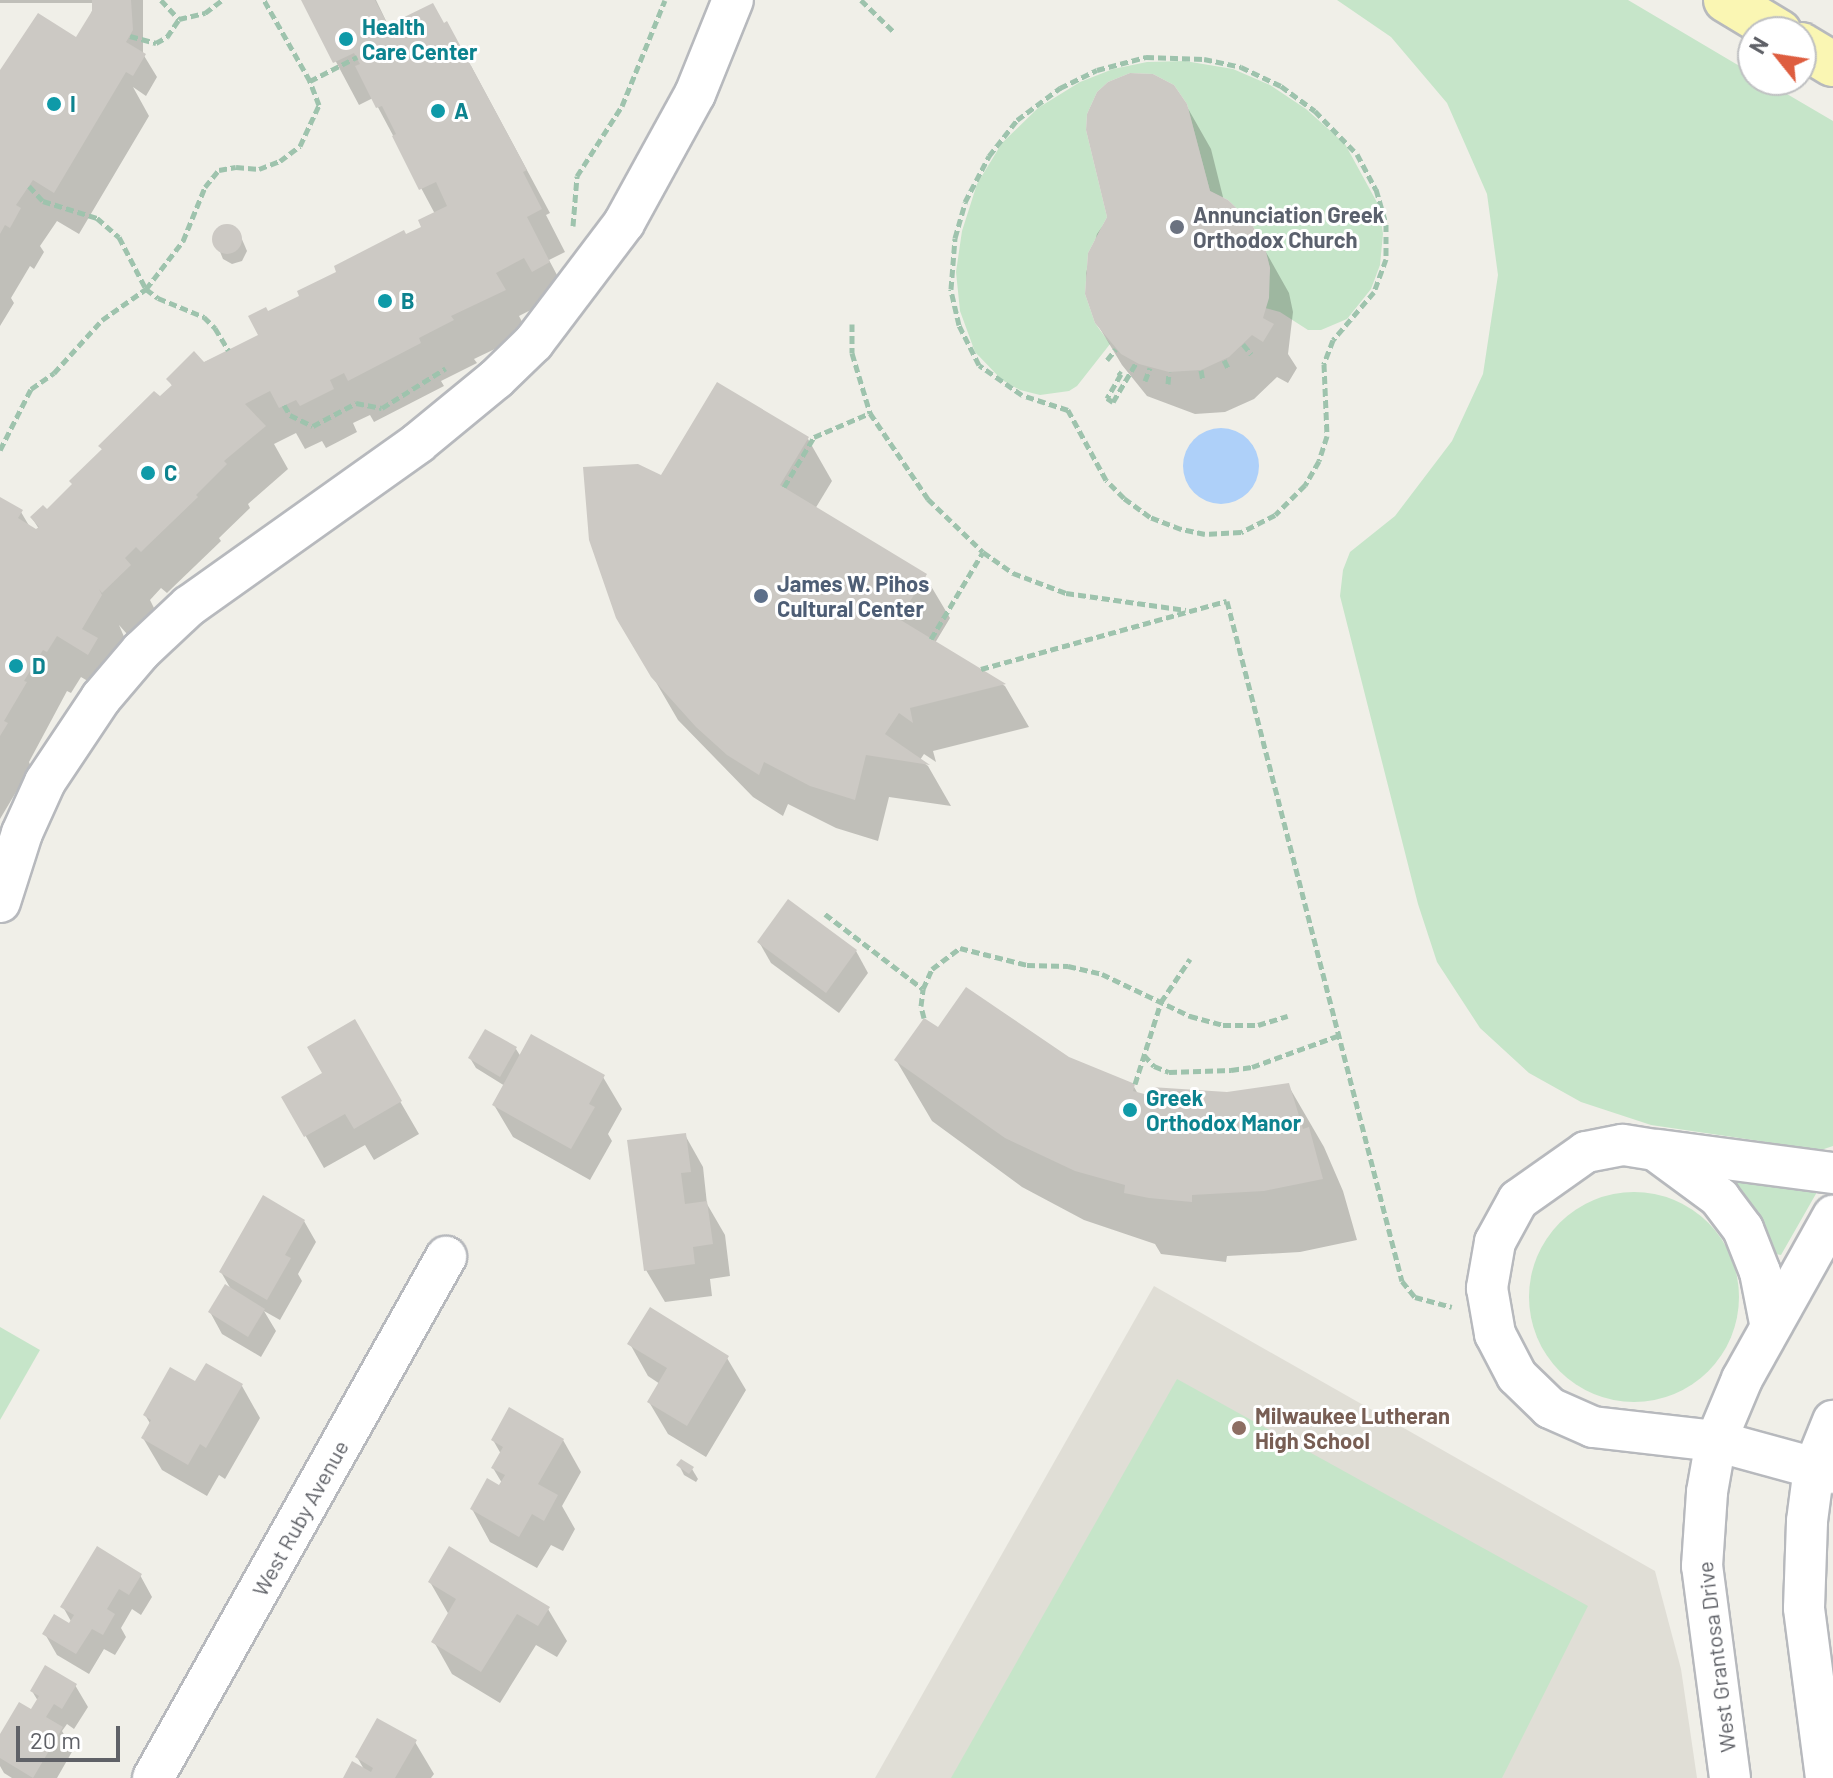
<!DOCTYPE html>
<html>
<head>
<meta charset="utf-8">
<style>
  body { margin:0 }
  #map { position:relative; width:1833px; height:1778px; overflow:hidden; background:#f0efe8; font-family:Barlow,sans-serif }
  div>[style] { position:absolute }
  .education>* { inset:0; background:#e0ded6 }
  .green>* { inset:0; background:#c6e5c9 }
  .round { border-radius:50% }
  .water>* { inset:0; background:#aed0f9 }
  .shadow>* { inset:0; background:#0003 }
  .building>* { inset:0; background:#ccc9c4 }
  .path>* { height:5px; margin-top:-2.5px; transform-origin:0; background:repeating-linear-gradient(90deg,#9ec3ad 0 8px,transparent 0 12px) }
  .roads { filter:drop-shadow(2px 0 #b7b9bd) drop-shadow(-2px 0 #b7b9bd) drop-shadow(0 2px #b7b9bd) drop-shadow(0 -2px #b7b9bd) }
  .minor>* { height:40px; margin:-20px; padding:0 20px; transform-origin:20px; border-radius:20px; background:#fff }
  .major>* { height:44px; margin:-22px; padding:0 22px; transform-origin:22px; border-radius:22px; background:#faf6b3 }
  .dots>* { width:22px; height:22px; translate:-50% -50%; box-sizing:border-box; border:4px solid #fff; border-radius:50% }
  span { translate:-50% -50%; white-space:nowrap; text-align:center; line-height:1.15; -webkit-text-stroke:6px #fff; paint-order:stroke }
  .culture-label { font-size:22px; color:#0d838f; font-weight:700 }
  .left { translate:0 -50%; text-align:left }
  .worship-label { font-size:22px; color:#5b616d; font-weight:700 }
  .service-label { font-size:22px; color:#4e5e75; font-weight:700 }
  .education-label { font-size:22px; color:#785e54; font-weight:700 }
  .street-label { font-size:22px; color:#5f6167 }
  .north { position:absolute; left:1737px; top:16px; width:80px; height:80px; box-sizing:border-box; background:#fff; border:2px solid #bfc0c2; border-radius:50%; rotate:300deg; font-size:22px; font-weight:700; line-height:32px; text-align:center; color:#5f6167 }
  .north::after { content:''; display:block; margin:auto; width:28px; height:36px; background:#de5d3f; clip-path:polygon(50% 0,100% 100%,50% 72%,0 100%) }
  .scale { position:absolute; left:16px; top:1726px; width:104px; height:36px; box-sizing:border-box; border:4px solid #5f6167; border-top:0; padding-left:10px; font-size:24px; line-height:28px; white-space:nowrap; color:#5f6167; -webkit-text-stroke:6px #fff; paint-order:stroke }
</style>
</head>
<body>
<div id="map">
  <div class="education">
    <i style="clip-path:polygon(1154px 1286px,1655px 1571px,1681px 1669px,1697px 1778px,875px 1778px)"></i>
  </div>
  <div class="green">
    <i style="clip-path:polygon(1337px 0,1628px 0,1753px 74px,1753px 80px,1763px 80px,1833px 121px,1833px 1146px,1821px 1150px,1651px 1125px,1581px 1102px,1529px 1073px,1480px 1028px,1437px 962px,1418px 904px,1340px 596px,1343px 570px,1350px 552px,1395px 516px,1452px 441px,1483px 374px,1498px 275px,1487px 194px,1447px 103px,1391px 37px)"></i>
    <i style="clip-path:polygon(1185px 61px,1233px 69px,1270px 85px,1306px 109px,1345px 144px,1379px 206px,1383px 234px,1380px 265px,1371px 289px,1347px 319px,1321px 330px,1308px 330px,1280px 312px,1265px 308px,1270px 268px,1265px 248px,1250px 221px,1228px 200px,1210px 191px,1187px 104px,1174px 85px,1153px 74px,1130px 73px,1108px 82px,1097px 92px,1087px 114px,1086px 130px,1107px 217px,1088px 253px,1085px 294px,1095px 323px,1110px 344px,1077px 386px,1069px 391px,1040px 395px,1020px 390px,1002px 380px,975px 352px,960px 311px,956px 272px,962px 231px,977px 184px,1002px 143px,1038px 108px,1080px 82px,1113px 69px,1147px 62px)"></i>
    <i style="clip-path:polygon(1725px 1177px,1815px 1189px,1817px 1192px,1781px 1255px,1775px 1254px,1759px 1218px)"></i>
    <i class="round" style="left:1529px;top:1192px;width:210px;height:210px"></i>
    <i style="clip-path:polygon(0 1327px,40px 1350px,0 1420px)"></i>
    <i style="clip-path:polygon(1177px 1379px,1588px 1606px,1502px 1778px,951px 1778px)"></i>
  </div>
  <div class="water">
    <i class="round" style="left:1183px;top:428px;width:76px;height:76px"></i>
  </div>
  <div class="shadow">
    <i style="clip-path:polygon(0 0,143px 0,143px 54px,157px 77px,146px 96px,133px 87px,149px 116px,79px 234px,57px 221px,40px 246px,44px 252px,34px 269px,30px 266px,11px 298px,14px 303px,0 326px,0 74px,83px 45px,94px 3px,0 3px)"></i>
    <i style="clip-path:polygon(303px 0,376px 0,389px 27px,471px 66px,550px 213px,546px 215px,565px 252px,549px 260px,573px 305px,550px 300px,519px 316px,528px 333px,474px 359px,477px 363px,441px 381px,444px 386px,374px 422px,370px 415px,353px 423px,357px 432px,326px 448px,322px 441px,305px 449px,296px 433px,274px 444px,288px 469px,248px 504px,250px 508px,219px 538px,221px 541px,169px 591px,167px 593px,161px 588px,150px 600px,154px 608px,127px 634px,119px 625px,125px 639px,110px 663px,113px 696px,81px 677px,71px 693px,67px 691px,29px 762px,31px 767px,0 819px,0 499px,21px 512px,31px 529px,39px 529px,32px 518px,47px 512px,103px 451px,100px 446px,173px 387px,168px 379px,261px 336px,268px 314px,423px 228px,435px 214px,373px 98px,359px 105px)"></i>
    <i style="clip-path:polygon(1186px 105px,1211px 149px,1224px 201px,1249px 222px,1289px 293px,1293px 312px,1288px 354px,1297px 368px,1288px 383px,1277px 377px,1254px 399px,1225px 412px,1195px 414px,1147px 396px,1122px 365px,1096px 322px,1087px 293px,1086px 273px,1097px 234px)"></i>
    <i style="clip-path:polygon(228px 225px,238px 230px,247px 251px,242px 261px,232px 264px,223px 259px,214px 237px,218px 228px)"></i>
    <i style="clip-path:polygon(808px 439px,832px 481px,815px 509px,925px 576px,950px 618px,935px 643px,1005px 686px,1029px 727px,933px 751px,936px 762px,924px 754px,920px 760px,928px 766px,951px 806px,889px 797px,878px 841px,836px 828px,788px 804px,783px 816px,753px 797px,678px 720px,618px 617px,661px 477px)"></i>
    <i style="clip-path:polygon(759px 942px,856px 951px,868px 973px,839px 1013px,771px 963px)"></i>
    <i style="clip-path:polygon(354px 1022px,419px 1134px,374px 1160px,365px 1145px,324px 1168px,284px 1098px,325px 1074px)"></i>
    <i style="clip-path:polygon(938px 1029px,1068px 1059px,1133px 1085px,1138px 1094px,1150px 1097px,1227px 1094px,1288px 1085px,1324px 1147px,1343px 1191px,1357px 1240px,1300px 1252px,1227px 1256px,1226px 1262px,1161px 1254px,1155px 1244px,1084px 1220px,1022px 1187px,932px 1121px,896px 1060px)"></i>
    <i style="clip-path:polygon(516px 1049px,521px 1057px,603px 1077px,622px 1109px,608px 1134px,612px 1141px,590px 1180px,513px 1137px,494px 1105px,505px 1086px,476px 1068px,470px 1058px)"></i>
    <i style="clip-path:polygon(685px 1135px,703px 1167px,707px 1204px,725px 1235px,730px 1276px,710px 1279px,712px 1296px,665px 1302px,646px 1270px)"></i>
    <i style="clip-path:polygon(304px 1221px,316px 1242px,298px 1274px,302px 1281px,280px 1320px,264px 1311px,276px 1331px,261px 1357px,222px 1334px,210px 1312px,232px 1291px,221px 1272px)"></i>
    <i style="clip-path:polygon(630px 1344px,727px 1358px,746px 1390px,706px 1457px,668px 1434px,649px 1402px,660px 1384px,648px 1376px)"></i>
    <i style="clip-path:polygon(196px 1384px,242px 1386px,260px 1418px,225px 1479px,219px 1475px,207px 1496px,162px 1470px,143px 1438px,151px 1425px,145px 1415px)"></i>
    <i style="clip-path:polygon(493px 1440px,563px 1440px,581px 1472px,562px 1506px,575px 1529px,563px 1551px,551px 1545px,537px 1568px,490px 1542px,472px 1509px,502px 1483px,493px 1468px,501px 1454px)"></i>
    <i style="clip-path:polygon(679px 1465px,692px 1469px,698px 1479px,696px 1482px,684px 1475px)"></i>
    <i style="clip-path:polygon(140px 1575px,152px 1597px,141px 1615px,132px 1609px,121px 1628px,126px 1637px,115px 1655px,104px 1649px,89px 1674px,57px 1655px,45px 1634px,70px 1626px,72px 1623px,63px 1607px)"></i>
    <i style="clip-path:polygon(430px 1582px,548px 1609px,567px 1641px,557px 1657px,536px 1645px,500px 1703px,452px 1674px,434px 1642px,449px 1615px)"></i>
    <i style="clip-path:polygon(75px 1685px,88px 1707px,74px 1729px,67px 1724px,62px 1731px,73px 1750px,57px 1778px,12px 1778px,4px 1773px,0 1766px,0 1738px,31px 1712px,38px 1701px,32px 1691px)"></i>
    <i style="clip-path:polygon(415px 1742px,434px 1774px,431px 1778px,345px 1778px,365px 1771px,357px 1757px)"></i>
  </div>
  <div class="building">
    <i style="clip-path:polygon(92px 0,131px 0,133px 30px,126px 42px,146px 54px,133px 76px,126px 72px,54px 193px,33px 180px,16px 205px,21px 208px,10px 228px,5px 225px,0 234px,0 70px,38px 13px,76px 37px,92px 11px)"></i>
    <i style="clip-path:polygon(301px 0,375px 0,388px 25px,433px 3px,444px 23px,447px 21px,527px 170px,523px 172px,542px 209px,527px 217px,550px 262px,532px 272px,524px 258px,496px 273px,506px 290px,451px 316px,454px 320px,419px 338px,421px 343px,348px 381px,344px 373px,330px 380px,334px 389px,300px 406px,296px 400px,279px 408px,270px 391px,245px 404px,266px 426px,224px 461px,227px 464px,196px 495px,198px 497px,145px 548px,141px 552px,136px 547px,125px 558px,131px 565px,102px 593px,99px 589px,102px 595px,82px 629px,98px 638px,88px 655px,57px 636px,47px 652px,43px 650px,24px 681px,27px 682px,4px 721px,8px 723px,0 736px,0 497px,23px 510px,18px 518px,36px 529px,39px 527px,30px 517px,43px 505px,47px 509px,72px 484px,69px 481px,102px 449px,98px 446px,154px 391px,160px 396px,172px 385px,166px 379px,194px 351px,204px 362px,258px 335px,248px 316px,266px 307px,268px 311px,299px 296px,297px 291px,336px 272px,334px 266px,404px 230px,406px 234px,421px 227px,418px 220px,447px 206px,436px 182px,419px 190px,392px 136px,396px 134px,382px 106px,376px 108px,355px 66px,360px 64px,354px 53px,333px 63px)"></i>
    <i style="clip-path:polygon(1130px 73px,1153px 74px,1174px 85px,1187px 104px,1210px 191px,1228px 200px,1250px 221px,1265px 248px,1270px 268px,1269px 298px,1263px 318px,1274px 324px,1263px 342px,1252px 335px,1229px 357px,1201px 370px,1169px 372px,1139px 364px,1121px 354px,1095px 323px,1085px 294px,1088px 253px,1107px 217px,1086px 130px,1087px 114px,1097px 92px,1108px 82px)"></i>
    <i class="round" style="left:212px;top:224px;width:30px;height:30px"></i>
    <i style="clip-path:polygon(717px 382px,809px 437px,780px 485px,927px 574px,899px 619px,1006px 684px,910px 708px,913px 723px,899px 713px,885px 734px,930px 765px,866px 755px,855px 800px,810px 786px,764px 762px,759px 775px,727px 755px,696px 727px,651px 677px,616px 618px,589px 540px,583px 467px,638px 464px,661px 475px)"></i>
    <i style="clip-path:polygon(788px 899px,857px 950px,826px 993px,757px 942px)"></i>
    <i style="clip-path:polygon(966px 987px,1069px 1057px,1135px 1084px,1133px 1091px,1148px 1095px,1151px 1087px,1227px 1092px,1289px 1083px,1303px 1129px,1309px 1127px,1323px 1179px,1264px 1191px,1192px 1195px,1192px 1202px,1149px 1198px,1124px 1193px,1125px 1185px,1075px 1171px,1005px 1138px,894px 1060px,924px 1018px,938px 1027px)"></i>
    <i style="clip-path:polygon(355px 1019px,402px 1101px,354px 1129px,345px 1114px,304px 1137px,281px 1097px,322px 1073px,307px 1047px)"></i>
    <i style="clip-path:polygon(485px 1029px,517px 1047px,500px 1077px,468px 1058px)"></i>
    <i style="clip-path:polygon(531px 1034px,605px 1075px,589px 1104px,595px 1107px,571px 1149px,492px 1105px)"></i>
    <i style="clip-path:polygon(686px 1133px,691px 1172px,681px 1173px,685px 1204px,707px 1201px,713px 1244px,693px 1247px,695px 1264px,644px 1271px,627px 1140px)"></i>
    <i style="clip-path:polygon(263px 1195px,305px 1220px,285px 1255px,291px 1258px,267px 1300px,219px 1272px)"></i>
    <i style="clip-path:polygon(225px 1284px,265px 1309px,248px 1337px,208px 1312px)"></i>
    <i style="clip-path:polygon(650px 1307px,729px 1356px,687px 1426px,647px 1402px,667px 1368px,627px 1344px)"></i>
    <i style="clip-path:polygon(206px 1363px,243px 1384px,206px 1448px,200px 1444px,188px 1465px,141px 1438px,151px 1420px,143px 1415px,170px 1367px,195px 1381px)"></i>
    <i style="clip-path:polygon(509px 1407px,564px 1439px,538px 1484px,558px 1495px,544px 1521px,532px 1514px,519px 1537px,470px 1509px,487px 1478px,499px 1485px,505px 1475px,491px 1468px,503px 1447px,491px 1440px)"></i>
    <i style="clip-path:polygon(681px 1459px,694px 1467px,689px 1474px,676px 1465px)"></i>
    <i style="clip-path:polygon(97px 1546px,142px 1574px,129px 1595px,119px 1589px,107px 1609px,115px 1614px,103px 1635px,92px 1629px,76px 1654px,42px 1634px,54px 1614px,69px 1623px,74px 1615px,60px 1607px)"></i>
    <i style="clip-path:polygon(449px 1546px,550px 1607px,538px 1626px,517px 1614px,481px 1672px,431px 1642px,456px 1599px,428px 1582px)"></i>
    <i style="clip-path:polygon(45px 1665px,77px 1684px,62px 1709px,54px 1704px,46px 1717px,63px 1727px,33px 1778px,0 1758px,0 1734px,19px 1702px,31px 1709px,39px 1696px,30px 1691px)"></i>
    <i style="clip-path:polygon(377px 1718px,417px 1740px,395px 1778px,343px 1778px,352px 1761px,371px 1772px,373px 1768px,355px 1757px)"></i>
  </div>
  <div class="path">
    <i style="left:161px;top:0;width:26px;rotate:47deg"></i>
    <i style="left:179px;top:19px;width:27px;rotate:-13deg"></i>
    <i style="left:205px;top:13px;width:21px;rotate:-37deg"></i>
    <i style="left:861px;top:0;width:47px;rotate:44.1deg"></i>
    <i style="left:130px;top:36px;width:27px;rotate:15deg"></i>
    <i style="left:156px;top:43px;width:13px;rotate:-29deg"></i>
    <i style="left:167px;top:37px;width:22px;rotate:-56deg"></i>
    <i style="left:1146px;top:57px;width:58px;rotate:2deg"></i>
    <i style="left:1204px;top:59px;width:38px;rotate:12deg"></i>
    <i style="left:1241px;top:67px;width:44px;rotate:25.4deg"></i>
    <i style="left:1281px;top:86px;width:42px;rotate:36.3deg"></i>
    <i style="left:1315px;top:111px;width:60px;rotate:45.7deg"></i>
    <i style="left:1357px;top:154px;width:40px;rotate:62deg"></i>
    <i style="left:1376px;top:189px;width:36px;rotate:74deg"></i>
    <i style="left:1386px;top:224px;width:35px;rotate:90deg"></i>
    <i style="left:1386px;top:259px;width:35px;rotate:110deg"></i>
    <i style="left:1374px;top:292px;width:63px;rotate:130.5deg"></i>
    <i style="left:1333px;top:340px;width:26px;rotate:111deg"></i>
    <i style="left:1324px;top:364px;width:72px;rotate:87.6deg"></i>
    <i style="left:1327px;top:436px;width:26px;rotate:108deg"></i>
    <i style="left:1319px;top:461px;width:28px;rotate:120deg"></i>
    <i style="left:1305px;top:485px;width:42px;rotate:135deg"></i>
    <i style="left:1275px;top:515px;width:38px;rotate:153deg"></i>
    <i style="left:1241px;top:532px;width:36px;rotate:177deg"></i>
    <i style="left:1205px;top:534px;width:25px;rotate:-168deg"></i>
    <i style="left:1181px;top:529px;width:33px;rotate:-159deg"></i>
    <i style="left:1150px;top:517px;width:32px;rotate:-144deg"></i>
    <i style="left:1124px;top:498px;width:25px;rotate:-135deg"></i>
    <i style="left:1106px;top:480px;width:80px;rotate:-118.5deg"></i>
    <i style="left:1068px;top:410px;width:48px;rotate:-161.9deg"></i>
    <i style="left:1022px;top:395px;width:52px;rotate:-145.1deg"></i>
    <i style="left:979px;top:365px;width:45px;rotate:-116.6deg"></i>
    <i style="left:959px;top:325px;width:37px;rotate:-103deg"></i>
    <i style="left:951px;top:289px;width:51px;rotate:-85.5deg"></i>
    <i style="left:955px;top:238px;width:37px;rotate:-74deg"></i>
    <i style="left:965px;top:202px;width:52px;rotate:-62.4deg"></i>
    <i style="left:989px;top:156px;width:46px;rotate:-52.1deg"></i>
    <i style="left:1017px;top:120px;width:54px;rotate:-36.7deg"></i>
    <i style="left:1060px;top:88px;width:41px;rotate:-25.9deg"></i>
    <i style="left:1097px;top:70px;width:51px;rotate:-14.9deg"></i>
    <i style="left:310px;top:81px;width:53px;rotate:-27.1deg"></i>
    <i style="left:29px;top:186px;width:21px;rotate:47deg"></i>
    <i style="left:43px;top:201px;width:57px;rotate:17.5deg"></i>
    <i style="left:97px;top:218px;width:29px;rotate:41deg"></i>
    <i style="left:119px;top:237px;width:59px;rotate:62.6deg"></i>
    <i style="left:146px;top:289px;width:15px;rotate:37deg"></i>
    <i style="left:158px;top:298px;width:50px;rotate:22.4deg"></i>
    <i style="left:204px;top:317px;width:16px;rotate:45deg"></i>
    <i style="left:215px;top:328px;width:26px;rotate:59deg"></i>
    <i style="left:573px;top:226px;width:50px;rotate:-85.4deg"></i>
    <i style="left:577px;top:176px;width:83px;rotate:-57.3deg"></i>
    <i style="left:622px;top:106px;width:114px;rotate:-67.9deg"></i>
    <i style="left:852px;top:324px;width:29px;rotate:90deg"></i>
    <i style="left:852px;top:353px;width:63px;rotate:73.3deg"></i>
    <i style="left:870px;top:413px;width:104px;rotate:56deg"></i>
    <i style="left:928px;top:499px;width:76px;rotate:43.9deg"></i>
    <i style="left:983px;top:552px;width:37px;rotate:35deg"></i>
    <i style="left:1013px;top:573px;width:57px;rotate:20.7deg"></i>
    <i style="left:1066px;top:593px;width:121px;rotate:8.1deg"></i>
    <i style="left:1243px;top:344px;width:13px;rotate:51deg"></i>
    <i style="left:1107px;top:360px;width:14px;rotate:-51deg"></i>
    <i style="left:1224px;top:360px;width:11px;rotate:63deg"></i>
    <i style="left:1201px;top:370px;width:11px;rotate:80deg"></i>
    <i style="left:1118px;top:372px;width:4px;rotate:34deg"></i>
    <i style="left:1121px;top:374px;width:28px;rotate:120deg"></i>
    <i style="left:1107px;top:398px;width:7px;rotate:34deg"></i>
    <i style="left:1113px;top:402px;width:45px;rotate:-59.5deg"></i>
    <i style="left:1145px;top:381px;width:14px;rotate:-69deg"></i>
    <i style="left:1168px;top:384px;width:12px;rotate:-85deg"></i>
    <i style="left:284px;top:405px;width:12px;rotate:59deg"></i>
    <i style="left:290px;top:415px;width:25px;rotate:26deg"></i>
    <i style="left:313px;top:426px;width:49px;rotate:-28.1deg"></i>
    <i style="left:356px;top:403px;width:26px;rotate:11deg"></i>
    <i style="left:382px;top:408px;width:75px;rotate:-32deg"></i>
    <i style="left:0;top:450px;width:68px;rotate:-63.1deg"></i>
    <i style="left:31px;top:389px;width:28px;rotate:-35deg"></i>
    <i style="left:54px;top:373px;width:72px;rotate:-47.8deg"></i>
    <i style="left:102px;top:320px;width:54px;rotate:-35.2deg"></i>
    <i style="left:146px;top:289px;width:61px;rotate:-52.4deg"></i>
    <i style="left:183px;top:241px;width:58px;rotate:-67.8deg"></i>
    <i style="left:205px;top:187px;width:22px;rotate:-51deg"></i>
    <i style="left:219px;top:170px;width:17px;rotate:-10deg"></i>
    <i style="left:236px;top:167px;width:23px;rotate:5deg"></i>
    <i style="left:259px;top:169px;width:22px;rotate:-21deg"></i>
    <i style="left:280px;top:161px;width:25px;rotate:-37deg"></i>
    <i style="left:300px;top:146px;width:45px;rotate:-65.1deg"></i>
    <i style="left:319px;top:105px;width:26px;rotate:-111deg"></i>
    <i style="left:310px;top:81px;width:93px;rotate:-119.6deg"></i>
    <i style="left:784px;top:487px;width:58px;rotate:-59deg"></i>
    <i style="left:814px;top:437px;width:61px;rotate:-23.2deg"></i>
    <i style="left:931px;top:639px;width:101px;rotate:-59.1deg"></i>
    <i style="left:981px;top:669px;width:255px;rotate:-15.5deg"></i>
    <i style="left:1227px;top:601px;width:702px;rotate:75.57deg"></i>
    <i style="left:1402px;top:1281px;width:21px;rotate:51deg"></i>
    <i style="left:1415px;top:1297px;width:38px;rotate:15deg"></i>
    <i style="left:825px;top:914px;width:123px;rotate:37.4deg"></i>
    <i style="left:924px;top:1018px;width:12px;rotate:-104deg"></i>
    <i style="left:921px;top:1006px;width:17px;rotate:-83deg"></i>
    <i style="left:923px;top:989px;width:22px;rotate:-66deg"></i>
    <i style="left:932px;top:969px;width:35px;rotate:-37deg"></i>
    <i style="left:960px;top:948px;width:69px;rotate:14.2deg"></i>
    <i style="left:1027px;top:965px;width:41px;rotate:1.4deg"></i>
    <i style="left:1068px;top:966px;width:35px;rotate:13deg"></i>
    <i style="left:1102px;top:974px;width:98px;rotate:25.5deg"></i>
    <i style="left:1190px;top:1016px;width:34px;rotate:15deg"></i>
    <i style="left:1223px;top:1025px;width:35px"></i>
    <i style="left:1258px;top:1025px;width:31px;rotate:-17deg"></i>
    <i style="left:1144px;top:1055px;width:15px;rotate:48deg"></i>
    <i style="left:1154px;top:1066px;width:16px;rotate:22deg"></i>
    <i style="left:1169px;top:1072px;width:62px;rotate:-1.8deg"></i>
    <i style="left:1231px;top:1070px;width:21px;rotate:-8deg"></i>
    <i style="left:1252px;top:1067px;width:94px;rotate:-20deg"></i>
    <i style="left:1135px;top:1084px;width:86px;rotate:-72.4deg"></i>
    <i style="left:1161px;top:1002px;width:52px;rotate:-56deg"></i>
  </div>
  <div class="roads">
    <div class="minor">
      <i style="left:0;top:902px;width:72px;rotate:-72.3deg"></i>
      <i style="left:22px;top:833px;width:56px;rotate:-65.7deg"></i>
      <i style="left:45px;top:782px;width:101px;rotate:-56.3deg"></i>
      <i style="left:101px;top:698px;width:62px;rotate:-49.6deg"></i>
      <i style="left:141px;top:651px;width:66px;rotate:-43.2deg"></i>
      <i style="left:189px;top:606px;width:281px;rotate:-35.4deg"></i>
      <i style="left:418px;top:443px;width:101px;rotate:-39.4deg"></i>
      <i style="left:496px;top:379px;width:53px;rotate:-44.2deg"></i>
      <i style="left:534px;top:342px;width:149px;rotate:-52.9deg"></i>
      <i style="left:624px;top:223px;width:147px;rotate:-61.2deg"></i>
      <i style="left:695px;top:94px;width:101px;rotate:-68deg"></i>
      <i style="left:1658px;top:1150px;width:177px;rotate:7.5deg"></i>
      <i style="left:1770px;top:1323px;width:52px;rotate:-101.1deg"></i>
      <i style="left:1760px;top:1272px;width:46px;rotate:-111.6deg"></i>
      <i style="left:1743px;top:1229px;width:39px;rotate:-127deg"></i>
      <i style="left:1720px;top:1198px;width:81px;rotate:-143.6deg"></i>
      <i style="left:1655px;top:1150px;width:33px;rotate:-171deg"></i>
      <i style="left:1622px;top:1145px;width:37px;rotate:169deg"></i>
      <i style="left:1586px;top:1152px;width:83px;rotate:144.8deg"></i>
      <i style="left:1518px;top:1200px;width:48px;rotate:118.7deg"></i>
      <i style="left:1495px;top:1242px;width:47px;rotate:99.9deg"></i>
      <i style="left:1487px;top:1288px;width:47px;rotate:80.1deg"></i>
      <i style="left:1495px;top:1334px;width:47px;rotate:62.4deg"></i>
      <i style="left:1517px;top:1376px;width:46px;rotate:44.1deg"></i>
      <i style="left:1550px;top:1408px;width:47px;rotate:23.8deg"></i>
      <i style="left:1593px;top:1427px;width:124px;rotate:6.5deg"></i>
      <i style="left:1716px;top:1441px;width:121px;rotate:15.3deg"></i>
      <i style="left:153px;top:1778px;width:598px;rotate:-60.65deg"></i>
      <i style="left:1730px;top:1778px;width:214px;rotate:-97.5deg"></i>
      <i style="left:1702px;top:1566px;width:74px;rotate:-86.1deg"></i>
      <i style="left:1707px;top:1492px;width:52px;rotate:-80deg"></i>
      <i style="left:1716px;top:1441px;width:67px;rotate:-67.2deg"></i>
      <i style="left:1742px;top:1379px;width:187px;rotate:-60.8deg"></i>
      <i style="left:1826px;top:1778px;width:171px;rotate:-97.4deg"></i>
      <i style="left:1804px;top:1608px;width:87px;rotate:-88deg"></i>
      <i style="left:1807px;top:1521px;width:53px;rotate:-82.5deg"></i>
      <i style="left:1814px;top:1468px;width:51px;rotate:-68deg"></i>
    </div>
    <div class="major">
      <i style="left:1726px;top:0;width:62px;rotate:31.1deg"></i>
      <i style="left:1801px;top:45px;width:37px;rotate:31deg"></i>
    </div>
  </div>
  <div class="dots">
    <i style="left:346px;top:39px;background:#0f9aa8"></i>
    <i style="left:54px;top:104px;background:#0f9aa8"></i>
    <i style="left:438px;top:111px;background:#0f9aa8"></i>
    <i style="left:1177px;top:227px;background:#6b7280"></i>
    <i style="left:385px;top:301px;background:#0f9aa8"></i>
    <i style="left:148px;top:473px;background:#0f9aa8"></i>
    <i style="left:761px;top:596px;background:#5c6f8a"></i>
    <i style="left:16px;top:666px;background:#0f9aa8"></i>
    <i style="left:1130px;top:1110px;background:#0f9aa8"></i>
    <i style="left:1239px;top:1428px;background:#8d6e63"></i>
  </div>
  <div class="culture-label">
    <span class="left" style="left:362px;top:39px">Health<br>Care Center</span>
    <span class="left" style="left:70px;top:104px">I</span>
    <span class="left" style="left:454px;top:111px">A</span>
    <span class="left" style="left:401px;top:301px">B</span>
    <span class="left" style="left:164px;top:473px">C</span>
    <span class="left" style="left:32px;top:666px">D</span>
    <span class="left" style="left:1146px;top:1110px">Greek<br>Orthodox Manor</span>
  </div>
  <div class="worship-label">
    <span class="left" style="left:1193px;top:227px">Annunciation Greek<br>Orthodox Church</span>
  </div>
  <div class="service-label">
    <span class="left" style="left:777px;top:596px">James W. Pihos<br>Cultural Center</span>
  </div>
  <div class="education-label">
    <span class="left" style="left:1255px;top:1428px">Milwaukee Lutheran<br>High School</span>
  </div>
  <div class="street-label">
    <span style="left:300px;top:1518px;rotate:-61deg">West Ruby Avenue</span>
    <span style="left:1716px;top:1657px;rotate:-97deg">West Grantosa Drive</span>
  </div>
  <div class="north">N</div>
  <div class="scale">20 m</div>
</div>
</body>
</html>
